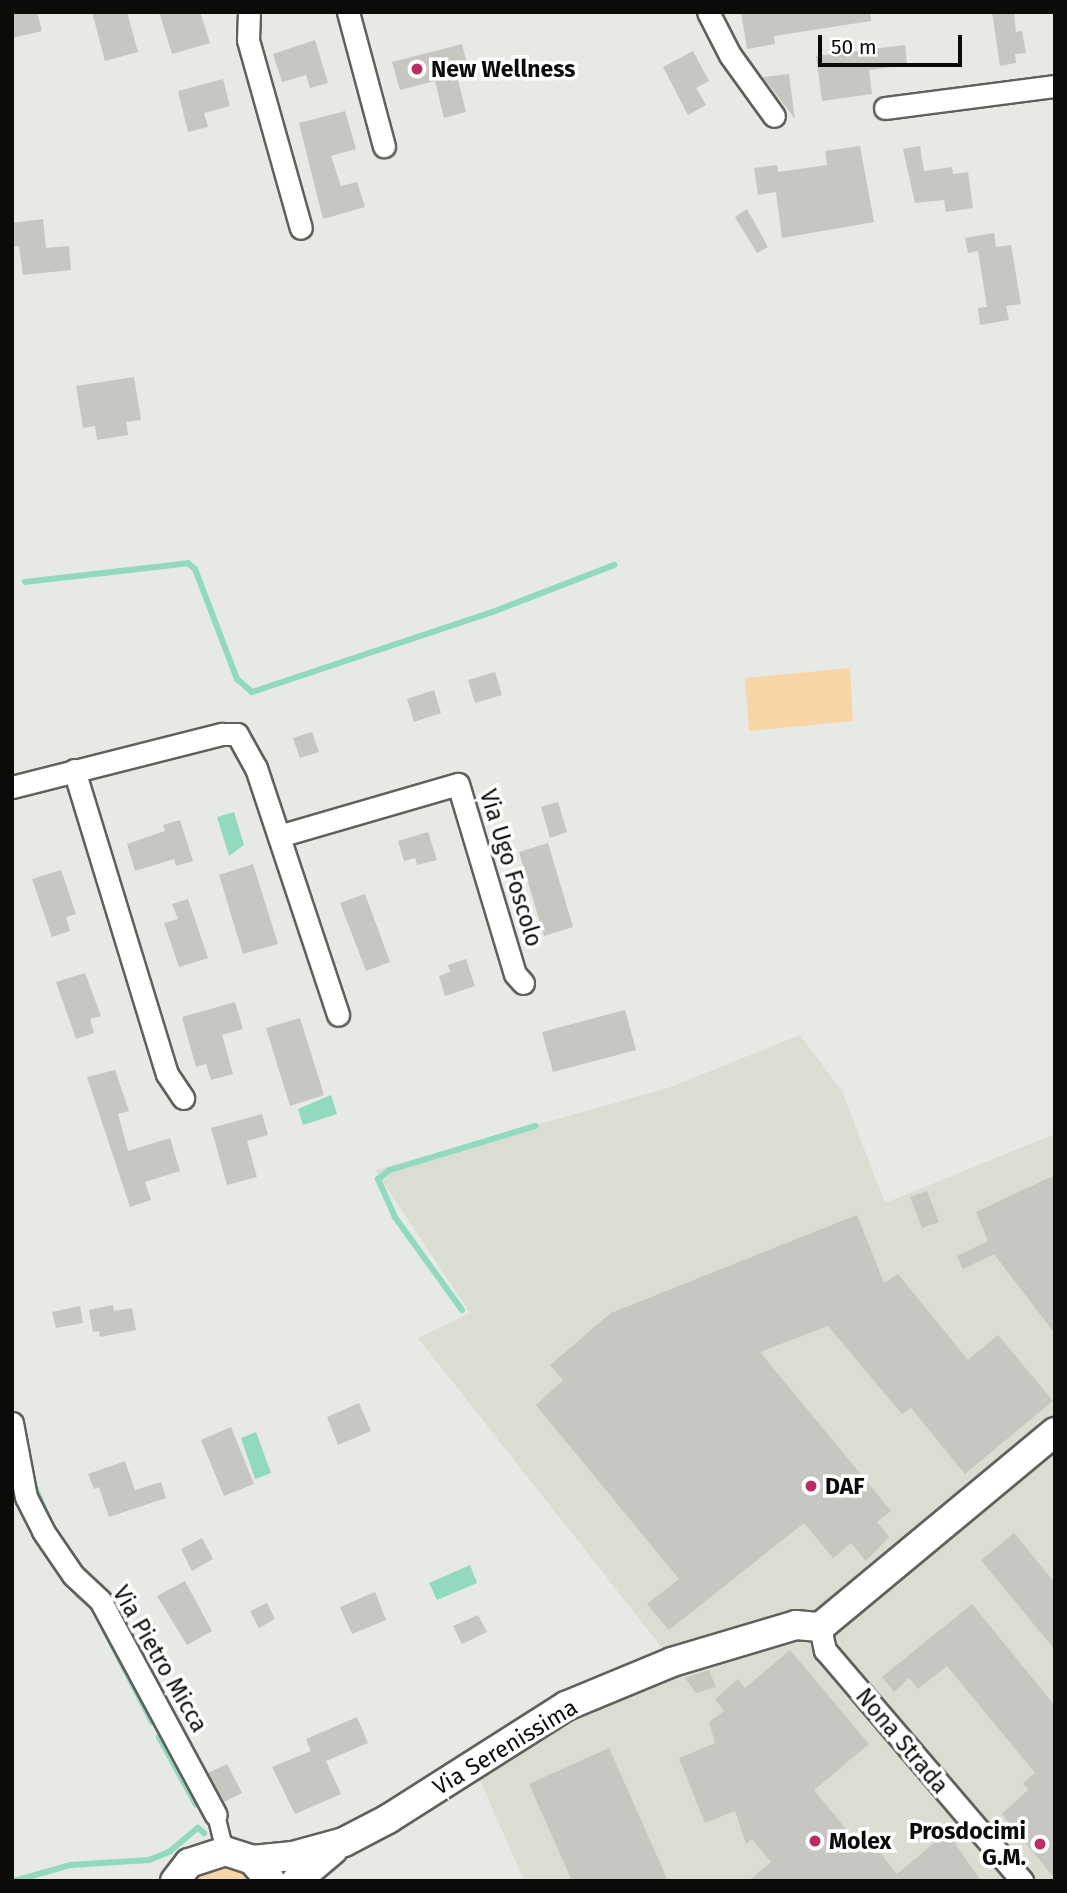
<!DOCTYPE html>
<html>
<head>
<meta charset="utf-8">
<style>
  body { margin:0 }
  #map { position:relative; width:1067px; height:1893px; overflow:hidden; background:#e7e9e4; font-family:"Fira Sans",sans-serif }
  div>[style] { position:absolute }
  .built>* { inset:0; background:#daded2 }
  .green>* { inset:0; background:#f8d5a6 }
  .water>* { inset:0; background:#91dac0 }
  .stream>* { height:6px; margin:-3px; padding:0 3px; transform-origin:3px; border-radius:3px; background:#91dac0 }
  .building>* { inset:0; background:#c7c6c1 }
  .roads { filter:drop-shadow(2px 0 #5f615c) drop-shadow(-2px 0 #5f615c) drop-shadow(0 2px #5f615c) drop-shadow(0 -2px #5f615c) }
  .pedestrian>* { height:16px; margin:-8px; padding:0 8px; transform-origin:8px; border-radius:8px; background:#fff }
  .minor>* { height:21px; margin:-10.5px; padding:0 10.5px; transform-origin:10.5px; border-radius:10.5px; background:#fff }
  .tertiary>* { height:28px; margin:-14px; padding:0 14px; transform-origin:14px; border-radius:14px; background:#fff }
  .dots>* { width:19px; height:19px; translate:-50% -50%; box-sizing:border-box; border:4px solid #fff; border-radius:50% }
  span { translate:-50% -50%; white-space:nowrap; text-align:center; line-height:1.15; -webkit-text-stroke:7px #fff; paint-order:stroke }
  .poi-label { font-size:23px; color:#0b0c0a; font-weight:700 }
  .left { translate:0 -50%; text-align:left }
  .right { translate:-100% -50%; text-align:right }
  .street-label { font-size:23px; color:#0b0c0a }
  .frame { position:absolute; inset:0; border:14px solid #0b0c0a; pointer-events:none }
  .scale { position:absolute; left:818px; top:35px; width:144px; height:32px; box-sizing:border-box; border:4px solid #0b0c0a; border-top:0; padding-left:9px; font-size:21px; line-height:24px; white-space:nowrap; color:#0b0c0a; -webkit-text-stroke:5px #fff; paint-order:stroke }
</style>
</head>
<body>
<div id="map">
  <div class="built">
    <i style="clip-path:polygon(800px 1035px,842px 1091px,885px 1203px,1055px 1134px,1055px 1881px,524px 1881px,473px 1764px,671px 1659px,418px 1338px,470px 1313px,375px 1170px,668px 1088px)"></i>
  </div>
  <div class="green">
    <i style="clip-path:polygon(850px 668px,853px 721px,749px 731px,745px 678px)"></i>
    <i style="clip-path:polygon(222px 1863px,242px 1868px,256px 1881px,191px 1881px)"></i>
  </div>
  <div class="water">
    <i style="clip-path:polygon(234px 812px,244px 845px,229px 856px,217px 817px)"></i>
    <i style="clip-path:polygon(331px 1095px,337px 1114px,303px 1125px,298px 1109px)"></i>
    <i style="clip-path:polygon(256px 1432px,271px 1473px,255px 1479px,241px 1438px)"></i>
    <i style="clip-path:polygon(470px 1565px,477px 1583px,437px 1600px,429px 1583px)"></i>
  </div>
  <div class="stream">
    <i style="left:25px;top:582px;width:164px;rotate:-6.6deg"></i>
    <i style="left:188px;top:563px;width:9px;rotate:41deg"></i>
    <i style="left:195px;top:569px;width:118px;rotate:69.1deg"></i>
    <i style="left:237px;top:679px;width:20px;rotate:41deg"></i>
    <i style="left:252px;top:692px;width:256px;rotate:-18.4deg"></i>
    <i style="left:495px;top:611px;width:128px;rotate:-21.1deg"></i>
    <i style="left:462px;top:1310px;width:115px;rotate:-125.8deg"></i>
    <i style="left:395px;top:1217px;width:42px;rotate:-114.1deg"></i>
    <i style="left:378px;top:1179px;width:15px;rotate:-37deg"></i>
    <i style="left:390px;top:1170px;width:152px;rotate:-16.9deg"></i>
    <i style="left:32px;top:1480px;width:49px;rotate:67.1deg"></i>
    <i style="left:78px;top:1595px;width:17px;rotate:36deg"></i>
    <i style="left:103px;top:1627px;width:107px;rotate:62.7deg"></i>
    <i style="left:159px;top:1737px;width:77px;rotate:61.4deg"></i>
    <i style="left:14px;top:1881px;width:58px;rotate:-15.9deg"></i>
    <i style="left:70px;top:1865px;width:79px;rotate:-3.6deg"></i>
    <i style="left:149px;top:1860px;width:22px;rotate:-22deg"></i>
    <i style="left:169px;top:1852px;width:38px;rotate:-40deg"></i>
    <i style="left:198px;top:1828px;width:8px;rotate:40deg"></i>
  </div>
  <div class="building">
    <i style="clip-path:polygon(12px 12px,37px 12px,42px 31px,12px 38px)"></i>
    <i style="clip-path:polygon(92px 12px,127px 12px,138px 52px,105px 61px)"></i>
    <i style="clip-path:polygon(159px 12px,200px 12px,210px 43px,172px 54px)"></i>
    <i style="clip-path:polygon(741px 12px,870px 12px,871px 21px,774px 36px,775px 44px,747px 49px)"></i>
    <i style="clip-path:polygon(992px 12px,1014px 12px,1016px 32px,1022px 31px,1026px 53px,1015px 54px,1016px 63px,1000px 66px)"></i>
    <i style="clip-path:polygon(315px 40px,328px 83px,310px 88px,306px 75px,282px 82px,273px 54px)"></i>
    <i style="clip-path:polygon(462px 44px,469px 72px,457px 76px,466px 112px,444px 118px,435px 81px,400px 90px,392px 62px)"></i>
    <i style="clip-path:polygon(905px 45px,907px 65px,869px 70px,872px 94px,822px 101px,816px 56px)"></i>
    <i style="clip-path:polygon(693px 51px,709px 81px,696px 88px,706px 105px,688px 115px,663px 67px)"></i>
    <i style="clip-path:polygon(789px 74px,795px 119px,763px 77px)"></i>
    <i style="clip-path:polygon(223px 79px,230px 106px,204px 113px,208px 127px,188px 132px,178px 91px)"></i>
    <i style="clip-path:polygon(345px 111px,356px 149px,331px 156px,341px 186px,357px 182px,365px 207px,323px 219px,299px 123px)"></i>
    <i style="clip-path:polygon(860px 146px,874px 222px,782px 238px,776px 192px,758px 195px,754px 168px,777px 165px,778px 172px,827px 165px,825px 151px)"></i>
    <i style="clip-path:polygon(920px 146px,924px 171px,952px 167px,953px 174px,968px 172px,973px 208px,946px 212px,944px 200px,915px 203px,903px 149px)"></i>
    <i style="clip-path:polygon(747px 209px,768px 247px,757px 253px,735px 217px)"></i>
    <i style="clip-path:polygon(43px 219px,46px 248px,69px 246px,71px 270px,23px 275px,19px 246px,12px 247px,12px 223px)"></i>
    <i style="clip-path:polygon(994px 233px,996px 247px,1011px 245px,1021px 304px,1006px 306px,1009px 320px,980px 325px,978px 308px,987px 307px,978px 251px,968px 253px,965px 238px)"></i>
    <i style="clip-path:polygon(134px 377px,141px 420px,126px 422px,128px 435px,97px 440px,95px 426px,83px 428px,76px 386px)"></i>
    <i style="clip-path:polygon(495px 672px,502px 695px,475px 703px,468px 680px)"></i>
    <i style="clip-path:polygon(434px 690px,441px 713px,414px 722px,407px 699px)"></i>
    <i style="clip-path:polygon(312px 732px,319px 752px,300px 758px,293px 738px)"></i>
    <i style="clip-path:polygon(558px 802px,567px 832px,550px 838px,541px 807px)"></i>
    <i style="clip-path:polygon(180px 820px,193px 861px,176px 866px,174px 859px,135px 871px,127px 844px,165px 831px,163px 825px)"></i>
    <i style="clip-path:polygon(428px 832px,437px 860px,417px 865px,415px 858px,404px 861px,398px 841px)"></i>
    <i style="clip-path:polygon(548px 843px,573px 927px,544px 936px,519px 852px)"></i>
    <i style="clip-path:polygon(253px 864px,278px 944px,243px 954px,219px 875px)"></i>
    <i style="clip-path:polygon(61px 870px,76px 914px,66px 917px,70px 931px,52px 937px,32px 879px)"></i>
    <i style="clip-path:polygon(365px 894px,390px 962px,366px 971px,340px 903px)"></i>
    <i style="clip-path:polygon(188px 899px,208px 958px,179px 967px,164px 923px,178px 919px,172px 904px)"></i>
    <i style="clip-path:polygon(466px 959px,475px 986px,445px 996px,439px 976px,450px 972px,448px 965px)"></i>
    <i style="clip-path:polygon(85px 973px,101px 1016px,90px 1019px,94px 1033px,76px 1039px,56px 982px)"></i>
    <i style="clip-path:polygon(235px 1002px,243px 1029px,222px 1035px,233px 1074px,211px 1080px,206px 1064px,196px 1067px,182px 1017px)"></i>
    <i style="clip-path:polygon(625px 1010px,636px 1050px,553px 1072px,542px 1032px)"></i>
    <i style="clip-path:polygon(300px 1018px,324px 1095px,290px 1106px,266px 1028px)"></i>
    <i style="clip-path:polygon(115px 1070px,129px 1111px,118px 1114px,128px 1151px,170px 1138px,180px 1171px,145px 1182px,151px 1200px,130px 1207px,87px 1077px)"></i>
    <i style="clip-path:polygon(262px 1114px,268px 1135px,247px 1141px,257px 1177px,227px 1185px,211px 1128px)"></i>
    <i style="clip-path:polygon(1055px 1175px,1055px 1334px,994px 1254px,963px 1269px,957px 1256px,988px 1241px,976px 1212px)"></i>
    <i style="clip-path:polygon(927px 1191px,939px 1222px,922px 1228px,910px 1197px)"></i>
    <i style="clip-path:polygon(857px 1215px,884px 1283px,898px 1274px,968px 1360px,998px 1335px,1053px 1401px,965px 1474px,911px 1408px,902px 1414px,828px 1326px,760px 1352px,891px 1511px,877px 1522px,889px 1537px,866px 1561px,851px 1543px,833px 1558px,804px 1523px,669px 1630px,647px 1604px,679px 1579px,536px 1405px,563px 1380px,550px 1365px,611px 1313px)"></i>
    <i style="clip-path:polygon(113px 1305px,114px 1311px,132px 1308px,136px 1330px,100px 1337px,99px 1331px,93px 1332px,89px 1310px)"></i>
    <i style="clip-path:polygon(80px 1306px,83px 1323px,56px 1328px,52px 1312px)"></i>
    <i style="clip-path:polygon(359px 1403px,371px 1431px,338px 1445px,327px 1417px)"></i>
    <i style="clip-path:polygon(231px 1427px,254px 1484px,224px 1496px,201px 1440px)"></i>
    <i style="clip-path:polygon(125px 1461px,135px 1490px,161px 1482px,166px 1498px,109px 1517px,99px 1487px,94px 1489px,88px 1474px)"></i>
    <i style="clip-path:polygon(1014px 1533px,1055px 1583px,1055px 1650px,981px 1560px)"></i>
    <i style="clip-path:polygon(202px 1538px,213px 1559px,192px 1571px,181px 1549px)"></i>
    <i style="clip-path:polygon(185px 1581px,212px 1631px,187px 1645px,157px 1596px)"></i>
    <i style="clip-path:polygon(375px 1592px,386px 1620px,352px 1634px,340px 1607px)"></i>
    <i style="clip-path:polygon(267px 1603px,275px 1619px,259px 1628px,250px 1611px)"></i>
    <i style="clip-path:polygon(972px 1604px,1055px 1706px,1055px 1879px,1002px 1814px,1028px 1790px,1023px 1783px,1035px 1773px,947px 1666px,918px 1689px,909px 1678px,894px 1692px,882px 1677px)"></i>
    <i style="clip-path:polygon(478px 1615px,487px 1632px,462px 1644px,453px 1626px)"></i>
    <i style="clip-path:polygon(790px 1650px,869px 1744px,814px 1790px,864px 1851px,873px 1844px,897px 1874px,947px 1832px,981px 1881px,749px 1881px,771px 1862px,752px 1839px,746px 1844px,735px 1811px,705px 1823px,679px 1758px,715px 1743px,709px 1722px,724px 1711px,715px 1699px,738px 1679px,745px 1688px)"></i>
    <i style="clip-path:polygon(709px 1670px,716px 1687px,696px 1693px,685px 1678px)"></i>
    <i style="clip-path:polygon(357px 1717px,368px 1743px,326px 1761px,341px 1794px,295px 1814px,272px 1767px,311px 1751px,306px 1739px)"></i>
    <i style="clip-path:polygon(609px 1748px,668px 1881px,572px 1881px,529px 1784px)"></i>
    <i style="clip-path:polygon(227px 1764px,242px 1793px,224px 1802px,208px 1773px)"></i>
  </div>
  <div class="roads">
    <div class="pedestrian">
      <i style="left:216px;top:1815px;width:37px;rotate:76deg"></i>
    </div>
    <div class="minor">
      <i style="left:249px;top:12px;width:28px;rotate:92deg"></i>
      <i style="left:248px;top:40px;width:195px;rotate:74.3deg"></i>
      <i style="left:348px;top:12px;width:139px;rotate:75deg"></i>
      <i style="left:708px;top:12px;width:48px;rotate:62.9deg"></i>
      <i style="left:730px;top:55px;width:75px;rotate:54.2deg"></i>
      <i style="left:885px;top:108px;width:171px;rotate:-7.4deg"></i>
      <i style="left:74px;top:770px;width:318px;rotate:73deg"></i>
      <i style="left:167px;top:1074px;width:29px;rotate:56deg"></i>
      <i style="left:12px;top:787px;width:217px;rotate:-14.2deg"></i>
      <i style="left:222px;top:734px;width:15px"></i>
      <i style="left:237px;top:734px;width:39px;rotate:61deg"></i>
      <i style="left:256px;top:768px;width:260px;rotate:71.6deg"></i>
      <i style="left:279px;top:836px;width:186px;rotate:-16.2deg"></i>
      <i style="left:458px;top:784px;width:198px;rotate:73.3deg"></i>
      <i style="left:515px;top:974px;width:12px;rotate:48deg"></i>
      <i style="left:12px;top:1423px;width:75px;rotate:79.3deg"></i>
      <i style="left:26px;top:1497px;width:38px;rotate:63deg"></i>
      <i style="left:43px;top:1531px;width:53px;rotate:55.7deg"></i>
      <i style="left:73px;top:1575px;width:37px;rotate:43deg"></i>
      <i style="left:100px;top:1600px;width:244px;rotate:61.7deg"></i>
      <i style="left:820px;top:1627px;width:24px;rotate:78deg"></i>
      <i style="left:825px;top:1650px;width:304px;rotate:49.5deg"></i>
    </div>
    <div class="tertiary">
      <i style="left:252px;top:1860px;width:41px;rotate:-5.6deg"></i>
      <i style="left:293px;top:1856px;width:53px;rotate:-15.4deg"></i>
      <i style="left:344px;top:1842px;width:50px;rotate:-27.6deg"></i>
      <i style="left:388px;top:1819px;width:211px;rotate:-32.4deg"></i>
      <i style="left:566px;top:1706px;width:115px;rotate:-22.5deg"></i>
      <i style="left:672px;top:1662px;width:129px;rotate:-16.6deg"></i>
      <i style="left:796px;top:1625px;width:24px;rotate:5deg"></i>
      <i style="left:820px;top:1627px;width:305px;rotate:-39.7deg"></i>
      <i style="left:175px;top:1881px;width:23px;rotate:-52deg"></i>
      <i style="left:189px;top:1863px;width:38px;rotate:-18deg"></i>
      <i style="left:225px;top:1851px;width:28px;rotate:18deg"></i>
      <i style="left:252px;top:1860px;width:28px;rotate:48deg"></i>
      <i style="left:296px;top:1881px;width:48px;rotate:-40deg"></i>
    </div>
  </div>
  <div class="dots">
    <i style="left:417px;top:69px;background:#ba2d61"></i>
    <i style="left:811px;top:1486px;background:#ba2d61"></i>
    <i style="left:815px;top:1841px;background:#ba2d61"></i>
    <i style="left:1040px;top:1844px;background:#ba2d61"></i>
  </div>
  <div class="poi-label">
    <span class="left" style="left:431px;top:69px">New Wellness</span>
    <span class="left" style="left:825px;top:1486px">DAF</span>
    <span class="right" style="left:1026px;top:1844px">Prosdocimi<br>G.M.</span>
    <span class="left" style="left:829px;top:1841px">Molex</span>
  </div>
  <div class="street-label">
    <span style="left:511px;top:868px;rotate:73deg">Via Ugo Foscolo</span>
    <span style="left:160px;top:1659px;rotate:60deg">Via Pietro Micca</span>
    <span style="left:902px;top:1741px;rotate:50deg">Nona Strada</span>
    <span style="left:505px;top:1747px;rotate:-31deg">Via Serenissima</span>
  </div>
  <div class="frame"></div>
  <div class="scale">50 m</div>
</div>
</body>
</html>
